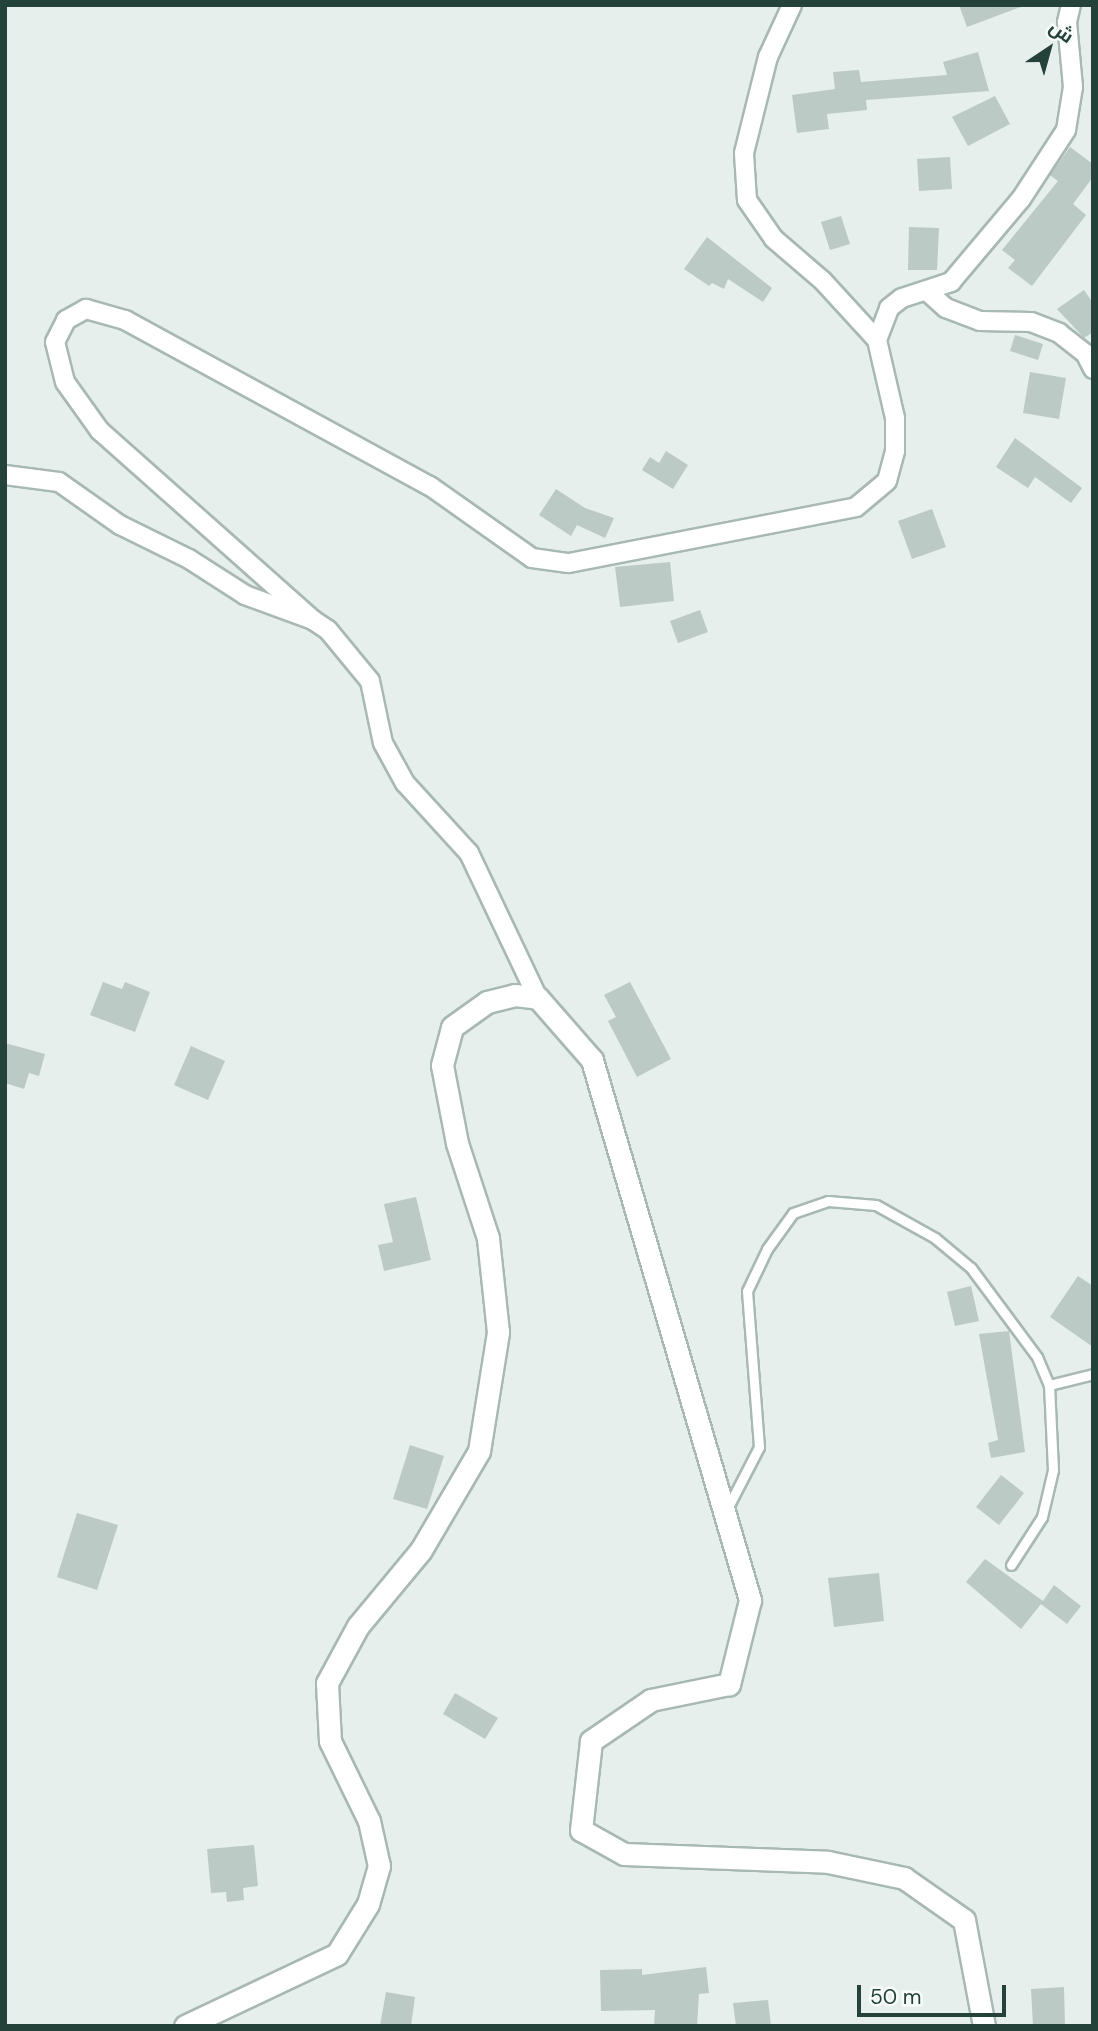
<!DOCTYPE html>
<html>
<head>
<meta charset="utf-8">
<style>
  body { margin:0 }
  #map { position:relative; width:1098px; height:2031px; overflow:hidden; background:#e6efeb; font-family:"DM Sans",Cairo,sans-serif }
  div>[style] { position:absolute }
  .building>* { inset:0; background:#bbcac4 }
  .roads { filter:drop-shadow(2px 0 #a8b8b2) drop-shadow(-2px 0 #a8b8b2) drop-shadow(0 2px #a8b8b2) drop-shadow(0 -2px #a8b8b2) }
  .service>* { height:9px; margin:-4.5px; padding:0 4.5px; transform-origin:4.5px; border-radius:4.5px; background:#fff }
  .minor>* { height:18px; margin:-9px; padding:0 9px; transform-origin:9px; border-radius:9px; background:#fff }
  .tertiary>* { height:21px; margin:-10.5px; padding:0 10.5px; transform-origin:10.5px; border-radius:10.5px; background:#fff }
  span { translate:-50% -50%; white-space:nowrap; text-align:center; line-height:1.15; -webkit-text-stroke:6px #f7fbf9; paint-order:stroke }
  .frame { position:absolute; inset:0; border:7px solid #24423a; pointer-events:none }
  .north { position:absolute; left:1014px; top:14px; width:70px; height:70px; -webkit-text-stroke:5px #f7fbf9; paint-order:stroke; rotate:36deg; font-size:19px; font-weight:700; line-height:28px; text-align:center; color:#24423a }
  .north::after { content:''; display:block; margin:auto; width:24px; height:32px; background:#24423a; clip-path:polygon(50% 0,100% 100%,50% 72%,0 100%) }
  .scale { position:absolute; left:857px; top:1985px; width:149px; height:32px; box-sizing:border-box; border:4px solid #24423a; border-top:0; padding-left:9px; font-size:21px; line-height:24px; white-space:nowrap; color:#24423a; -webkit-text-stroke:5px #f7fbf9; paint-order:stroke }
</style>
</head>
<body>
<div id="map">
  <div class="building">
    <i style="clip-path:polygon(959px 5px,1021px 5px,1021px 7px,967px 27px)"></i>
    <i style="clip-path:polygon(978px 52px,989px 91px,866px 100px,867px 110px,827px 114px,829px 129px,797px 133px,792px 95px,835px 89px,833px 72px,859px 70px,861px 82px,947px 75px,943px 62px)"></i>
    <i style="clip-path:polygon(995px 96px,1010px 124px,968px 146px,952px 117px)"></i>
    <i style="clip-path:polygon(1070px 147px,1093px 164px,1093px 177px,1073px 204px,1086px 215px,1032px 286px,1008px 268px,1015px 260px,1002px 250px,1058px 181px,1050px 175px)"></i>
    <i style="clip-path:polygon(950px 157px,952px 189px,919px 191px,917px 159px)"></i>
    <i style="clip-path:polygon(841px 216px,850px 244px,830px 250px,821px 222px)"></i>
    <i style="clip-path:polygon(909px 227px,939px 228px,937px 270px,908px 270px)"></i>
    <i style="clip-path:polygon(707px 237px,772px 288px,763px 302px,728px 279px,724px 289px,712px 283px,709px 286px,684px 269px)"></i>
    <i style="clip-path:polygon(1084px 290px,1093px 303px,1093px 332px,1084px 338px,1057px 309px)"></i>
    <i style="clip-path:polygon(1015px 335px,1043px 344px,1038px 360px,1010px 351px)"></i>
    <i style="clip-path:polygon(1030px 372px,1066px 378px,1059px 419px,1023px 413px)"></i>
    <i style="clip-path:polygon(1015px 438px,1082px 488px,1071px 503px,1035px 477px,1028px 488px,996px 467px)"></i>
    <i style="clip-path:polygon(666px 451px,688px 465px,673px 489px,642px 470px,650px 457px,659px 463px)"></i>
    <i style="clip-path:polygon(556px 489px,585px 508px,614px 518px,605px 538px,577px 525px,571px 536px,539px 515px)"></i>
    <i style="clip-path:polygon(932px 509px,946px 547px,912px 559px,898px 521px)"></i>
    <i style="clip-path:polygon(670px 562px,674px 601px,620px 607px,615px 567px)"></i>
    <i style="clip-path:polygon(700px 610px,708px 632px,678px 643px,670px 621px)"></i>
    <i style="clip-path:polygon(103px 982px,122px 989px,125px 982px,150px 992px,135px 1032px,90px 1015px)"></i>
    <i style="clip-path:polygon(630px 982px,671px 1059px,637px 1077px,608px 1021px,616px 1017px,604px 995px)"></i>
    <i style="clip-path:polygon(5px 1043px,45px 1054px,39px 1076px,29px 1073px,24px 1089px,5px 1083px)"></i>
    <i style="clip-path:polygon(191px 1046px,225px 1061px,208px 1100px,174px 1085px)"></i>
    <i style="clip-path:polygon(416px 1197px,431px 1260px,384px 1271px,378px 1245px,393px 1242px,384px 1204px)"></i>
    <i style="clip-path:polygon(1078px 1276px,1093px 1286px,1093px 1347px,1050px 1317px)"></i>
    <i style="clip-path:polygon(971px 1286px,979px 1321px,955px 1326px,947px 1292px)"></i>
    <i style="clip-path:polygon(1009px 1331px,1025px 1452px,991px 1458px,988px 1443px,998px 1440px,979px 1334px)"></i>
    <i style="clip-path:polygon(410px 1445px,444px 1456px,427px 1509px,393px 1499px)"></i>
    <i style="clip-path:polygon(1001px 1475px,1024px 1493px,999px 1525px,976px 1507px)"></i>
    <i style="clip-path:polygon(77px 1513px,118px 1525px,97px 1590px,57px 1577px)"></i>
    <i style="clip-path:polygon(985px 1559px,1043px 1601px,1054px 1585px,1081px 1606px,1067px 1624px,1041px 1604px,1021px 1629px,966px 1582px)"></i>
    <i style="clip-path:polygon(879px 1573px,884px 1621px,834px 1627px,828px 1578px)"></i>
    <i style="clip-path:polygon(455px 1693px,498px 1718px,485px 1739px,443px 1714px)"></i>
    <i style="clip-path:polygon(254px 1845px,258px 1886px,243px 1888px,244px 1900px,227px 1902px,226px 1892px,211px 1893px,207px 1849px)"></i>
    <i style="clip-path:polygon(706px 1967px,709px 1993px,699px 1994px,697px 2026px,654px 2026px,655px 2010px,601px 2011px,600px 1970px,642px 1969px,642px 1975px)"></i>
    <i style="clip-path:polygon(1064px 1987px,1065px 2026px,1033px 2026px,1031px 1989px)"></i>
    <i style="clip-path:polygon(386px 1992px,415px 1997px,411px 2026px,380px 2026px)"></i>
    <i style="clip-path:polygon(768px 2000px,771px 2026px,736px 2026px,733px 2003px)"></i>
  </div>
  <div class="roads">
    <div class="service">
      <i style="left:1049px;top:1385px;width:45px;rotate:-14deg"></i>
      <i style="left:727px;top:1509px;width:70px;rotate:-62.7deg"></i>
      <i style="left:759px;top:1447px;width:156px;rotate:-94.4deg"></i>
      <i style="left:747px;top:1291px;width:47px;rotate:-64.5deg"></i>
      <i style="left:767px;top:1249px;width:44px;rotate:-54.2deg"></i>
      <i style="left:793px;top:1213px;width:37px;rotate:-19deg"></i>
      <i style="left:828px;top:1201px;width:48px;rotate:4.8deg"></i>
      <i style="left:876px;top:1205px;width:68px;rotate:29.2deg"></i>
      <i style="left:935px;top:1238px;width:47px;rotate:39.8deg"></i>
      <i style="left:971px;top:1268px;width:111px;rotate:53.4deg"></i>
      <i style="left:1037px;top:1357px;width:30px;rotate:67deg"></i>
      <i style="left:1049px;top:1385px;width:85px;rotate:87.3deg"></i>
      <i style="left:1053px;top:1470px;width:48px;rotate:103.2deg"></i>
      <i style="left:1042px;top:1517px;width:57px;rotate:122.9deg"></i>
    </div>
    <div class="minor">
      <i style="left:928px;top:292px;width:24px;rotate:42deg"></i>
      <i style="left:946px;top:308px;width:36px;rotate:21deg"></i>
      <i style="left:980px;top:321px;width:51px;rotate:1.1deg"></i>
      <i style="left:1031px;top:322px;width:30px;rotate:21deg"></i>
      <i style="left:1059px;top:333px;width:33px;rotate:38deg"></i>
      <i style="left:1085px;top:353px;width:18px;rotate:63deg"></i>
      <i style="left:877px;top:340px;width:34px;rotate:-69deg"></i>
      <i style="left:889px;top:308px;width:16px;rotate:-38deg"></i>
      <i style="left:902px;top:298px;width:52px;rotate:-18.1deg"></i>
      <i style="left:951px;top:282px;width:109px;rotate:-49.9deg"></i>
      <i style="left:1021px;top:199px;width:82px;rotate:-56.9deg"></i>
      <i style="left:1066px;top:130px;width:44px;rotate:-80.8deg"></i>
      <i style="left:1073px;top:87px;width:65px;rotate:-95.3deg"></i>
      <i style="left:1067px;top:22px;width:17px;rotate:-77deg"></i>
      <i style="left:5px;top:475px;width:54px;rotate:7.4deg"></i>
      <i style="left:59px;top:482px;width:75px;rotate:35.2deg"></i>
      <i style="left:120px;top:525px;width:77px;rotate:26.2deg"></i>
      <i style="left:189px;top:559px;width:67px;rotate:32.7deg"></i>
      <i style="left:245px;top:595px;width:72px;rotate:20.2deg"></i>
      <i style="left:313px;top:620px;width:18px;rotate:34deg"></i>
      <i style="left:328px;top:630px;width:66px;rotate:50.5deg"></i>
      <i style="left:370px;top:681px;width:63px;rotate:78.2deg"></i>
      <i style="left:383px;top:743px;width:46px;rotate:61.2deg"></i>
      <i style="left:405px;top:783px;width:95px;rotate:47.6deg"></i>
      <i style="left:469px;top:853px;width:161px;rotate:64.6deg"></i>
      <i style="left:313px;top:620px;width:285px;rotate:-138.4deg"></i>
      <i style="left:100px;top:431px;width:60px;rotate:-125.5deg"></i>
      <i style="left:65px;top:382px;width:41px;rotate:-104deg"></i>
      <i style="left:55px;top:342px;width:25px;rotate:-63deg"></i>
      <i style="left:66px;top:320px;width:23px;rotate:-29deg"></i>
      <i style="left:86px;top:309px;width:41px;rotate:15.8deg"></i>
      <i style="left:125px;top:320px;width:347px;rotate:28.6deg"></i>
      <i style="left:430px;top:486px;width:125px;rotate:35.2deg"></i>
      <i style="left:532px;top:558px;width:37px;rotate:8deg"></i>
      <i style="left:569px;top:563px;width:292px;rotate:-11deg"></i>
      <i style="left:856px;top:507px;width:40px;rotate:-40deg"></i>
      <i style="left:887px;top:481px;width:31px;rotate:-75deg"></i>
      <i style="left:895px;top:451px;width:33px;rotate:-90deg"></i>
      <i style="left:895px;top:418px;width:80px;rotate:-103deg"></i>
      <i style="left:877px;top:340px;width:80px;rotate:-132.5deg"></i>
      <i style="left:823px;top:281px;width:65px;rotate:-139.4deg"></i>
      <i style="left:774px;top:239px;width:47px;rotate:-124.7deg"></i>
      <i style="left:747px;top:200px;width:47px;rotate:-93.7deg"></i>
      <i style="left:744px;top:153px;width:99px;rotate:-76deg"></i>
      <i style="left:768px;top:57px;width:57px;rotate:-65.2deg"></i>
    </div>
    <div class="tertiary">
      <i style="left:185px;top:2026px;width:168px;rotate:-25.3deg"></i>
      <i style="left:337px;top:1954px;width:59px;rotate:-58.2deg"></i>
      <i style="left:368px;top:1904px;width:40px;rotate:-74deg"></i>
      <i style="left:379px;top:1866px;width:46px;rotate:-102.5deg"></i>
      <i style="left:369px;top:1821px;width:89px;rotate:-116deg"></i>
      <i style="left:330px;top:1741px;width:58px;rotate:-93deg"></i>
      <i style="left:327px;top:1683px;width:65px;rotate:-61.5deg"></i>
      <i style="left:358px;top:1626px;width:99px;rotate:-50.3deg"></i>
      <i style="left:421px;top:1550px;width:115px;rotate:-59.6deg"></i>
      <i style="left:479px;top:1451px;width:121px;rotate:-80.9deg"></i>
      <i style="left:498px;top:1332px;width:95px;rotate:-96.1deg"></i>
      <i style="left:488px;top:1238px;width:100px;rotate:-108.1deg"></i>
      <i style="left:457px;top:1143px;width:79px;rotate:-100.9deg"></i>
      <i style="left:442px;top:1065px;width:39px;rotate:-75deg"></i>
      <i style="left:452px;top:1027px;width:43px;rotate:-35.5deg"></i>
      <i style="left:487px;top:1002px;width:29px;rotate:-14deg"></i>
      <i style="left:515px;top:995px;width:23px;rotate:7deg"></i>
      <i style="left:538px;top:998px;width:82px;rotate:48.9deg"></i>
      <i style="left:592px;top:1060px;width:563px;rotate:73.69deg"></i>
      <i style="left:750px;top:1600px;width:87px;rotate:104deg"></i>
      <i style="left:729px;top:1684px;width:80px;rotate:168.4deg"></i>
      <i style="left:651px;top:1700px;width:73px;rotate:145.7deg"></i>
      <i style="left:591px;top:1741px;width:90px;rotate:96.4deg"></i>
      <i style="left:581px;top:1830px;width:49px;rotate:29.2deg"></i>
      <i style="left:624px;top:1854px;width:204px;rotate:2.2deg"></i>
      <i style="left:828px;top:1862px;width:78px;rotate:11.9deg"></i>
      <i style="left:904px;top:1878px;width:73px;rotate:35deg"></i>
      <i style="left:964px;top:1920px;width:108px;rotate:79.3deg"></i>
    </div>
  </div>
  <div class="frame"></div>
  <div class="north">ش</div>
  <div class="scale">50 m</div>
</div>
</body>
</html>
